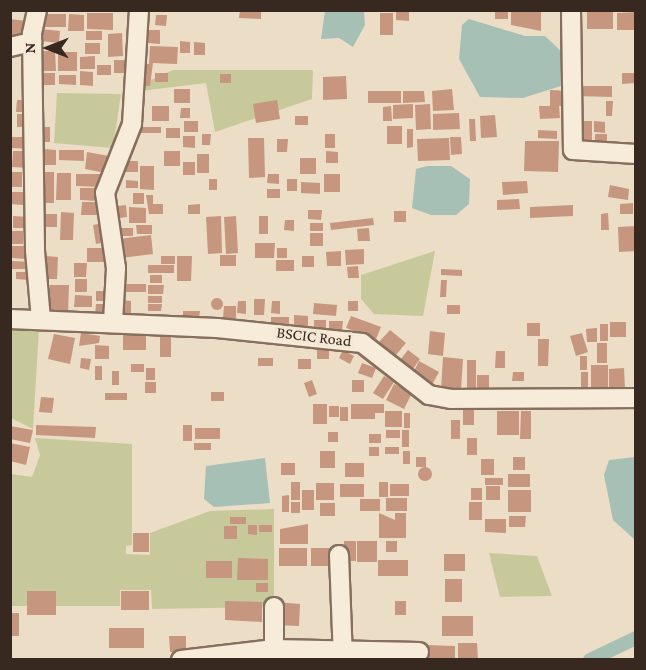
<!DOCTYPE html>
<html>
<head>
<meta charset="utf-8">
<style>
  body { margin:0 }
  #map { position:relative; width:646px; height:670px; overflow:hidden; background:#ecddc6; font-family:"Crimson Pro",serif }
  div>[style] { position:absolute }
  .green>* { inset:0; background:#c8c99b }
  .water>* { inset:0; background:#a7c0b6 }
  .canal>* { height:14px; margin:-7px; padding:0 7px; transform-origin:7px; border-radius:7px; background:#a7c0b6 }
  .building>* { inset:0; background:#c7967e }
  .round { border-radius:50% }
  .roads { filter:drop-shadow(2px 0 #866f5d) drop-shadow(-2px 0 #866f5d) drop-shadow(0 2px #866f5d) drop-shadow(0 -2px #866f5d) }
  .minor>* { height:18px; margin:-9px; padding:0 9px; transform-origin:9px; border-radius:9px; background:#f7ebd9 }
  span { translate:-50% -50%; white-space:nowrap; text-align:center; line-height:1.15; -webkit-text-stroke:6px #f4e8d5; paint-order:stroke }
  .street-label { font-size:16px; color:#372920 }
  .frame { position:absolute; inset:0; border:12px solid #372920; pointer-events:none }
  .north { position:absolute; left:18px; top:18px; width:60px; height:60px; -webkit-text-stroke:4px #f4e8d5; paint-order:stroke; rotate:270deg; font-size:16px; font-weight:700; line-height:24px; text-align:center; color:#372920 }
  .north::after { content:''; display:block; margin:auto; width:21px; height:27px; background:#372920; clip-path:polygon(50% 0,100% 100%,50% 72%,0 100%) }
</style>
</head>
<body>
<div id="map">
  <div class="green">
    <i style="clip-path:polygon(173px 70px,313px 70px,312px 99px,215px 132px,206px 83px,140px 91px,141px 84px)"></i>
    <i style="clip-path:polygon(57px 93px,121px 94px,113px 148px,54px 143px)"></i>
    <i style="clip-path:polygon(435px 251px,423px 316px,374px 314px,361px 299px,361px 275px)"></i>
    <i style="clip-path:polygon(10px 327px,39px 329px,33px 429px,11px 418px)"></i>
    <i style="clip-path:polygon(35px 438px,132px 444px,132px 545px,126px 546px,126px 554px,150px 555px,150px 533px,210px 511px,274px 509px,274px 607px,152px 609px,151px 590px,120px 590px,120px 606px,11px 606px,11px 474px,32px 477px,40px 455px)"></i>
    <i style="clip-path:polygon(489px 553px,537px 556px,552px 596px,500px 597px)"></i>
  </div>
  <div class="water">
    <i style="clip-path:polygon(325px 11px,364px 11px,365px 25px,353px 47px,339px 38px,321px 39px)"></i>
    <i style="clip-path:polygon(469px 19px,525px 36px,545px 36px,565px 55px,564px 85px,523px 98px,480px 97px,459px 59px,462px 25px)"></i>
    <i style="clip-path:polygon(427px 166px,451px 166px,470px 179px,469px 204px,456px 215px,431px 215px,412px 208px,416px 169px)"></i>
    <i style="clip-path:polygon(635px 457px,636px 457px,635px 540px,613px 520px,604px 475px,609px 460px)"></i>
    <i style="clip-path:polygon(265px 458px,270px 503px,214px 507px,204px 499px,206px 466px)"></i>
  </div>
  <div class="canal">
    <i style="left:590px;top:660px;width:51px;rotate:-25.6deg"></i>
  </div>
  <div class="building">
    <i style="clip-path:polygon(240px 10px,261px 10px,261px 19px,239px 18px)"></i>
    <i style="clip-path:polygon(495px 10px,508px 10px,508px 19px,495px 19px)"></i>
    <i style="clip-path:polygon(587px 10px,613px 10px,613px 29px,587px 29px)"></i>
    <i style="clip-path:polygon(511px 11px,541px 11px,541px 31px,511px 25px)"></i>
    <i style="clip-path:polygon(396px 12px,409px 12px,409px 21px,396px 20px)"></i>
    <i style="clip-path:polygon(636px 12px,636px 30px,617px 30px,617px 13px)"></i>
    <i style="clip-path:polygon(87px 13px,113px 13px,113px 30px,87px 29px)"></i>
    <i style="clip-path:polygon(380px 13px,393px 13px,393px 35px,380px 35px)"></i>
    <i style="clip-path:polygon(39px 14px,66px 14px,66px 27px,39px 27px)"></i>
    <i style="clip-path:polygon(69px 14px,84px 15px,84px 31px,68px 31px)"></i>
    <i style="clip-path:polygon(156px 15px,167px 15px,166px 26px,155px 25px)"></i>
    <i style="clip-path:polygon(10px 19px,27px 21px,24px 39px,10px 37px)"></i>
    <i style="clip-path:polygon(41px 29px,60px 31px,59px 43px,40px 41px)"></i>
    <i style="clip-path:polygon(149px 30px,160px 30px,160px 44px,148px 43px)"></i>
    <i style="clip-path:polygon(86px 31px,102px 31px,102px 40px,86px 40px)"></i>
    <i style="clip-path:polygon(122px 33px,123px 56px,108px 57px,108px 34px)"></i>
    <i style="clip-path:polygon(180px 41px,190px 42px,190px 53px,180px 53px)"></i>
    <i style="clip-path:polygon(194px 42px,205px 43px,205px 55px,194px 55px)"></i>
    <i style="clip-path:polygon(85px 43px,100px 43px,100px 54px,85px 54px)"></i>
    <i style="clip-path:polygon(150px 46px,178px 47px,177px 64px,153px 63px,150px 86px,141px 86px,140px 63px,149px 64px)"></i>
    <i style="clip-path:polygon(39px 51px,55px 51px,56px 71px,39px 71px)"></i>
    <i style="clip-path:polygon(58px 52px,77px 52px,77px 71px,58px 71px)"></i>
    <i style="clip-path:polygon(95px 56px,95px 69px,80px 69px,80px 57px)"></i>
    <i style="clip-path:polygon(114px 60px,134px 60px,134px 73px,114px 73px)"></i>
    <i style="clip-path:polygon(97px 65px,111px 65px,111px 75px,97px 75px)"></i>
    <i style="clip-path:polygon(80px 71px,93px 72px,93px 86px,80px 85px)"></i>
    <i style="clip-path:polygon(38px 73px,55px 73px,55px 85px,38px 85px)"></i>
    <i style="clip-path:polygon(155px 73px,168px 73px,168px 82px,155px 82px)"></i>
    <i style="clip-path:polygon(622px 73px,636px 73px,636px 83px,622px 84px)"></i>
    <i style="clip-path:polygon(220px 74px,231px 74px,231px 83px,220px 83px)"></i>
    <i style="clip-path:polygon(59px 75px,76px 75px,76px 85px,59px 84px)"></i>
    <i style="clip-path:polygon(346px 76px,347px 99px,323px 100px,323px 77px)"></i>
    <i style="clip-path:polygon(576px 86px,612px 86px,612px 97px,576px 96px)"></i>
    <i style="clip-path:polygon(174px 89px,190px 89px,190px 103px,174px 103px)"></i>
    <i style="clip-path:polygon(452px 89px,454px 110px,433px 111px,432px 91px)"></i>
    <i style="clip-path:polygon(550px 90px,570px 91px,570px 106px,559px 106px,560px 118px,540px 119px,539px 106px,550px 106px)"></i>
    <i style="clip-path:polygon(368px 91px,401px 91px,401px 103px,368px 103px)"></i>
    <i style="clip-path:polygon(403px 91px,424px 91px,425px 102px,403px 103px)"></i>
    <i style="clip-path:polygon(17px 100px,26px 100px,26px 112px,16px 112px)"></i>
    <i style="clip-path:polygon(277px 100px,280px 119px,256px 123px,253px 104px)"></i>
    <i style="clip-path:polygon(606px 101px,613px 101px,612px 116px,606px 116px)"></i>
    <i style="clip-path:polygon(413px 104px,413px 118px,393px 119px,393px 105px)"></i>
    <i style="clip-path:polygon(430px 104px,431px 129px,416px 130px,415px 105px)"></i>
    <i style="clip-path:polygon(152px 106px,169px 106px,169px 121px,152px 121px)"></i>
    <i style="clip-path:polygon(391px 106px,392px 121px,383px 121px,383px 107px)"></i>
    <i style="clip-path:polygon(181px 108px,190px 108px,190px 118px,180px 118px)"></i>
    <i style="clip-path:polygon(459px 113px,460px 129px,433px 130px,433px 114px)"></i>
    <i style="clip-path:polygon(17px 114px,24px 114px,24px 127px,17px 127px)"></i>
    <i style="clip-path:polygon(495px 115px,497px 137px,481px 138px,480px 116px)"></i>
    <i style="clip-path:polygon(295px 116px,308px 116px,308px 125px,295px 125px)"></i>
    <i style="clip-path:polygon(469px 119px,475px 119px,476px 141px,470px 141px)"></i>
    <i style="clip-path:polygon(184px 121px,198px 121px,198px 132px,184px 132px)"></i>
    <i style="clip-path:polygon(577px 121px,592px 121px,592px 140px,577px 140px)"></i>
    <i style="clip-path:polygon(594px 121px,605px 122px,605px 133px,594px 132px)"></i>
    <i style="clip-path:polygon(387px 126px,402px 126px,402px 144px,387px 144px)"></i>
    <i style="clip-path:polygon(39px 127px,50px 127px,50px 142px,39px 142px)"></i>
    <i style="clip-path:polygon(135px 127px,161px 127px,161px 133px,135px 133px)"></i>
    <i style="clip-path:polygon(166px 128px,180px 128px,180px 138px,166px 138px)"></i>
    <i style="clip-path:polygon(407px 129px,413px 129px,413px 147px,407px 148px)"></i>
    <i style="clip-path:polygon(538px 130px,557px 131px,557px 139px,538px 138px)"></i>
    <i style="clip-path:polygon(202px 134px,211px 134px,210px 145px,202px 145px)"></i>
    <i style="clip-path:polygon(325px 134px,335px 134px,335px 148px,325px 148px)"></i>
    <i style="clip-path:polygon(595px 134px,607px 134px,607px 143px,595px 143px)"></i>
    <i style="clip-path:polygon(183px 136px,195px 136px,195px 148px,183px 147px)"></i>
    <i style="clip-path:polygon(10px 137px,30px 137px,30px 149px,10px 148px)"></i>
    <i style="clip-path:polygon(450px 137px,461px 137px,462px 154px,451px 155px)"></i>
    <i style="clip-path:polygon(248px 138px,264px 138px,265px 177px,249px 178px)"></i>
    <i style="clip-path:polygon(449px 138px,450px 160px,418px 161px,417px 139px)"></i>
    <i style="clip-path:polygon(277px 139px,288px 139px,287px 152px,277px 152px)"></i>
    <i style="clip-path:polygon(525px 141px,559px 141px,558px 172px,524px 171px)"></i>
    <i style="clip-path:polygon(44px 149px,56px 150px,56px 165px,43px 165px)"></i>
    <i style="clip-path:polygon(59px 150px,84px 150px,84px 161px,59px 160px)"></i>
    <i style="clip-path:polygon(13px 151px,30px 151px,30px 168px,12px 167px)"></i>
    <i style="clip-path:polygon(164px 151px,180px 151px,180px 166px,164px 166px)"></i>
    <i style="clip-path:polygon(326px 151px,338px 152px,338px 163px,326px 163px)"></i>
    <i style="clip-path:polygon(87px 152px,109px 156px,106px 173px,85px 169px)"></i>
    <i style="clip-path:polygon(197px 154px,209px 154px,209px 173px,197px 173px)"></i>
    <i style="clip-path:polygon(300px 158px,316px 158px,316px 174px,300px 174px)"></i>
    <i style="clip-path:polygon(123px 161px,138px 161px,138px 172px,123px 172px)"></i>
    <i style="clip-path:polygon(183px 162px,195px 162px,195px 175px,183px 175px)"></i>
    <i style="clip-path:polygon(140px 166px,154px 166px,154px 190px,140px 189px)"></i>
    <i style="clip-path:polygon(11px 172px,22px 172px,22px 187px,11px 187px)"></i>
    <i style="clip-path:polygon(42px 172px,54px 172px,54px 203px,42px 203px)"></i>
    <i style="clip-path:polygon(57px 173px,71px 173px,71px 200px,56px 200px)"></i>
    <i style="clip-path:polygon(76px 174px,101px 174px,101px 187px,76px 186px)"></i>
    <i style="clip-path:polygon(268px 174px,279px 174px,279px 184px,267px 183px)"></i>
    <i style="clip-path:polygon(324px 174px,340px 174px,340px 192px,324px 192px)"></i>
    <i style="clip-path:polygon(209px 179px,217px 179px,217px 190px,209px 190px)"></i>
    <i style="clip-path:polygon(287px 179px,297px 179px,297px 191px,287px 191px)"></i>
    <i style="clip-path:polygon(126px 180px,138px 181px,138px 188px,126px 188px)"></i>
    <i style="clip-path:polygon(527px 181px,528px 193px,503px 195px,502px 182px)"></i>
    <i style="clip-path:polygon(301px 182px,320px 183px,320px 194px,301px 193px)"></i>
    <i style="clip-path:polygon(610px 185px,629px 189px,628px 200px,608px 197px)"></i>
    <i style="clip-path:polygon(80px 188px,99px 188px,98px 201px,80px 200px)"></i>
    <i style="clip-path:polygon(267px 189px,280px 189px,280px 198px,267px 198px)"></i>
    <i style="clip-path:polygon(10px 192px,23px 192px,23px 205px,10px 204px)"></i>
    <i style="clip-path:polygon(133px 193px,144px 193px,144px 204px,133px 204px)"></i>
    <i style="clip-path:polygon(146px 195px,153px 195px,153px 204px,163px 204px,163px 214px,149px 214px)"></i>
    <i style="clip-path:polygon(519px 199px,520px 209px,497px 210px,497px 200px)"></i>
    <i style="clip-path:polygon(82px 202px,100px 202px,100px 215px,81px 215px)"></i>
    <i style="clip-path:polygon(633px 203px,633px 214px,620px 214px,620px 204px)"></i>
    <i style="clip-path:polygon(200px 204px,200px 214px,188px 214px,188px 205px)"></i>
    <i style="clip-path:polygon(126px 205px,127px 217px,112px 219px,111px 207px)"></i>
    <i style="clip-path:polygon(573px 205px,573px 216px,530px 218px,530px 207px)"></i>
    <i style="clip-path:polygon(129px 207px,146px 208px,146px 223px,129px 223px)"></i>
    <i style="clip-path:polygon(308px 210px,322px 210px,321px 220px,308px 219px)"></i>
    <i style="clip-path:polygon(394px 211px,406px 211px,406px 222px,394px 222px)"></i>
    <i style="clip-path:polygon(61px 212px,74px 213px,73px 240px,60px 240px)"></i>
    <i style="clip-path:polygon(608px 213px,609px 230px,601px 230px,601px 214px)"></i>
    <i style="clip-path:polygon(43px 214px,57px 214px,57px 227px,43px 227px)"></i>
    <i style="clip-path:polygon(13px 216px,31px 217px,31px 228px,13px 228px)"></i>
    <i style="clip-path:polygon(221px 216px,222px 253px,208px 254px,206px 217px)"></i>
    <i style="clip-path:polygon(236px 216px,238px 253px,226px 254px,224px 217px)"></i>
    <i style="clip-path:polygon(259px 216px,268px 216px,268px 234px,259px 234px)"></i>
    <i style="clip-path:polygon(373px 218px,374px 225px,331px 230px,330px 223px)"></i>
    <i style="clip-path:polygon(285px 220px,294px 220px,294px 231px,284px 230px)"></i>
    <i style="clip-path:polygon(103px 223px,107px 242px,96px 244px,93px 225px)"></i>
    <i style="clip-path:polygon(310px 223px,323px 223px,323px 231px,310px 231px)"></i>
    <i style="clip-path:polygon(136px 225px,152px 225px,152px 234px,137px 234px)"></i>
    <i style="clip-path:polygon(636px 226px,636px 251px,619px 252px,618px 227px)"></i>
    <i style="clip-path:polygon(118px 228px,133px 228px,133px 236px,118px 236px)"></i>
    <i style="clip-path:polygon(369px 228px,370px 241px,358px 241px,357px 229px)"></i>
    <i style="clip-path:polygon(12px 231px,23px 231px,23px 244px,12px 244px)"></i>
    <i style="clip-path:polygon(310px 233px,323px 233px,323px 246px,310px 246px)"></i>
    <i style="clip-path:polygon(151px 235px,153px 254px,121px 258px,118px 239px)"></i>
    <i style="clip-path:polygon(255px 243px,275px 243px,274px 258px,255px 258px)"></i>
    <i style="clip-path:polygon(10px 246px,27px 246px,27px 259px,10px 258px)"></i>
    <i style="clip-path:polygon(87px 248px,107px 248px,107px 262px,87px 262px)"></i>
    <i style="clip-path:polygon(277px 248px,287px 248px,287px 258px,277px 258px)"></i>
    <i style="clip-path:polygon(364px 249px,364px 264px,346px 265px,345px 250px)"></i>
    <i style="clip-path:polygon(341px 251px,341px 266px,327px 266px,326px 252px)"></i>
    <i style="clip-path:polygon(220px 255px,236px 255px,236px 266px,220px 266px)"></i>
    <i style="clip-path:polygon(45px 256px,58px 257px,57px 279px,44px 279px)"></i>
    <i style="clip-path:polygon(161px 256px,175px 256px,175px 264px,161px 264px)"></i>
    <i style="clip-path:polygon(177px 256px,192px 256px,191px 281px,177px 281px)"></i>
    <i style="clip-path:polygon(302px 256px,314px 256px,314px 267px,302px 267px)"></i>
    <i style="clip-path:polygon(276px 260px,294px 260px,294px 271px,276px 271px)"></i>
    <i style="clip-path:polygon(10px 261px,34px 262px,33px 269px,10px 269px)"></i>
    <i style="clip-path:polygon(74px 263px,87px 263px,86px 277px,74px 277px)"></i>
    <i style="clip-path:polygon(148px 265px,174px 265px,174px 273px,148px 273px)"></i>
    <i style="clip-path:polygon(358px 266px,359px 278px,348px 278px,347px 267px)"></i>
    <i style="clip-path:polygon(441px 269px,462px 270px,462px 276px,441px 275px)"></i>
    <i style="clip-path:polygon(16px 272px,29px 272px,29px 280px,16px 279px)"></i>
    <i style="clip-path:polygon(150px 275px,162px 275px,162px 283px,150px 283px)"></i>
    <i style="clip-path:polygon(75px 279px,87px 279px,87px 292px,75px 292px)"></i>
    <i style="clip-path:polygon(441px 280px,447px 280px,446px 297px,440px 297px)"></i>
    <i style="clip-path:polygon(123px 284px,146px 284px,146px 292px,123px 292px)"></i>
    <i style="clip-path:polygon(50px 285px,69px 285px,68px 315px,49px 314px)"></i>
    <i style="clip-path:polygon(148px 285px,164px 285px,163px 294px,148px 294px)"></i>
    <i style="clip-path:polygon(96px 291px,109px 291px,109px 301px,96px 301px)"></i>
    <i style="clip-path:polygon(75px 295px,92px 296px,92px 307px,74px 307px)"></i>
    <i style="clip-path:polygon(148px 296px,162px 296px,162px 303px,148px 303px)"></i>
    <i class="round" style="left:211px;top:298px;width:12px;height:12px"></i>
    <i style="clip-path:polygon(254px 299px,265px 299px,264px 315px,254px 315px)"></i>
    <i style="clip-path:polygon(120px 300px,131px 301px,131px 316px,120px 316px)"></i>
    <i style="clip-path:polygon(238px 301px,246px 301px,246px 314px,237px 313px)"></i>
    <i style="clip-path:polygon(272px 301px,280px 301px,280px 314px,271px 313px)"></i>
    <i style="clip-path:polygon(348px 301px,358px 301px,358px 311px,348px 311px)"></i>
    <i style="clip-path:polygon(314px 303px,337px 305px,336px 316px,313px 314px)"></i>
    <i style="clip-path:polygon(96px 304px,107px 304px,107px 315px,95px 315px)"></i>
    <i style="clip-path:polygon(148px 304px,162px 304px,161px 311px,148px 311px)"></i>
    <i style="clip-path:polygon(447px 305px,460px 305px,460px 314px,447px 314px)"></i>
    <i style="clip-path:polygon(224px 306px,236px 306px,236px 318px,223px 318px)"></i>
    <i style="clip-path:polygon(183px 311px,200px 311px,199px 318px,183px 318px)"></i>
    <i style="clip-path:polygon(294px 315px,308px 316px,308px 326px,294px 326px)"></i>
    <i style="clip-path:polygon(351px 316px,381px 327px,376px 339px,346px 328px)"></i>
    <i style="clip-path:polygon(271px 317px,289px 317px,289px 324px,271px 323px)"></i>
    <i style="clip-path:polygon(314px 320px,326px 320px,326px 329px,314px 329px)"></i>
    <i style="clip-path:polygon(329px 321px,343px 321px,342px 330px,329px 329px)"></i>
    <i style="clip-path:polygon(610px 322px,626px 322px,626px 337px,610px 337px)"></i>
    <i style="clip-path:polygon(527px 323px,540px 323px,540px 336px,527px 336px)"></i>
    <i style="clip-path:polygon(600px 324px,608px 324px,608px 341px,600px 341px)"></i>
    <i style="clip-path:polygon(597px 328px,597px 342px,587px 342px,586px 329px)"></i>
    <i style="clip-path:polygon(390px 330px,406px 343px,395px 356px,379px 342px)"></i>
    <i style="clip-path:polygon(430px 331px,445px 333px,443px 356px,428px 354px)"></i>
    <i style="clip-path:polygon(81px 333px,100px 336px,99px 343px,79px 346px)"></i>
    <i style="clip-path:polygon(582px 333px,588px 352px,576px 356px,570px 336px)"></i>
    <i style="clip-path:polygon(54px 334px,75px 338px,70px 364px,48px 359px)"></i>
    <i style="clip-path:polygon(123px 334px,146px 334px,146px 350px,123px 350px)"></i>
    <i style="clip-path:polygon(160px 337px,171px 337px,171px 357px,160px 357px)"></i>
    <i style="clip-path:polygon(538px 339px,549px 339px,548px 366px,538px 366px)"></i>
    <i style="clip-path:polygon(597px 343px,607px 343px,607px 363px,597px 363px)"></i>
    <i style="clip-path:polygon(95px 345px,109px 346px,109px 359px,95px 359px)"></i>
    <i style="clip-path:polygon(317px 348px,329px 348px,329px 359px,317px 359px)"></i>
    <i style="clip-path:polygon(343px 350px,354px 356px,350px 364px,339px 358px)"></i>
    <i style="clip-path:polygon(408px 350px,420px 359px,413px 369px,400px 360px)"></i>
    <i style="clip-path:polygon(496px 351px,505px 351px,505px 368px,495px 368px)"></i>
    <i style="clip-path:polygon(580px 356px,587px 356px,587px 370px,580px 370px)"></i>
    <i style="clip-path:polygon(443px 357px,463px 359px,461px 390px,441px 389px)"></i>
    <i style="clip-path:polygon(81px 358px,91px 359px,89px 370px,80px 368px)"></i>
    <i style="clip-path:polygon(258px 358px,273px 358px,273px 366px,258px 366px)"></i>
    <i style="clip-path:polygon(298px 359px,311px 359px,311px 369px,298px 369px)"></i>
    <i style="clip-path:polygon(467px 360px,476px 360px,476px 392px,467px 392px)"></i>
    <i style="clip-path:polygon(419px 361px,439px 372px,433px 383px,413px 373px)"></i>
    <i style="clip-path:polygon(362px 363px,376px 368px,372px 378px,358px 373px)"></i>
    <i style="clip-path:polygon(131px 364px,144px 364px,144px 372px,131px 372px)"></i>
    <i style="clip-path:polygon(591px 365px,608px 365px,608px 391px,591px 391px)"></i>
    <i style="clip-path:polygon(95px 366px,102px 366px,102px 380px,95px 380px)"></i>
    <i style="clip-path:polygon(146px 368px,155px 368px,155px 380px,146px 380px)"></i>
    <i style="clip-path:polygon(624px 368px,625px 389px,609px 389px,609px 369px)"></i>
    <i style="clip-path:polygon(112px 371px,119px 371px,119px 385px,112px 385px)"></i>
    <i style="clip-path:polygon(513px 372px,524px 372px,524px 381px,512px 381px)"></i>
    <i style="clip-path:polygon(581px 372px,588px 372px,588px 388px,581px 388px)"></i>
    <i style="clip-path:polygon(477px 375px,489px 375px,489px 393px,477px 393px)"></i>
    <i style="clip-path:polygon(384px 376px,394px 382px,383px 399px,373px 393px)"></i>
    <i style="clip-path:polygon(312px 380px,317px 394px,309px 397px,304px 383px)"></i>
    <i style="clip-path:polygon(352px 380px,364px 380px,364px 392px,352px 392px)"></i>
    <i style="clip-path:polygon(145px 382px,156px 382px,156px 393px,145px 393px)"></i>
    <i style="clip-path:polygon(394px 384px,412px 393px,404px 409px,386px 400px)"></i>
    <i style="clip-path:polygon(211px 392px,224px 392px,224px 401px,211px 401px)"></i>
    <i style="clip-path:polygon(105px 393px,127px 393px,127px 400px,105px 400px)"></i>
    <i style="clip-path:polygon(41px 397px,54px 398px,52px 413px,39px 412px)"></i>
    <i style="clip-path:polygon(313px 404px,327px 404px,327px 424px,313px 424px)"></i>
    <i style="clip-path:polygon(351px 404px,384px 404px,384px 413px,375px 413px,375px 419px,351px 419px)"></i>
    <i style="clip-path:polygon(329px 406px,339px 406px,339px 417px,329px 417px)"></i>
    <i style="clip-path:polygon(340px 407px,348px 407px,348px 421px,340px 421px)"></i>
    <i style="clip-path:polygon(463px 409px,474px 409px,474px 425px,463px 425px)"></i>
    <i style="clip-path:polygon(385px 411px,402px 411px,402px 427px,385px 427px)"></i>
    <i style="clip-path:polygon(497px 411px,519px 411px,519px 435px,497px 435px)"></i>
    <i style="clip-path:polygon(521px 411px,531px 411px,531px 439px,520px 439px)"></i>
    <i style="clip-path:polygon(404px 413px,410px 413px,410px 428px,404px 428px)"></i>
    <i style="clip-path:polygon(451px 420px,460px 420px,460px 439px,451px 439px)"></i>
    <i style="clip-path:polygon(36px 425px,96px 427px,95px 438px,36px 435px)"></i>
    <i style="clip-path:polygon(183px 425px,192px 425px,192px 441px,183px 441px)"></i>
    <i style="clip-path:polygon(10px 426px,33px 430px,30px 443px,10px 439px)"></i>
    <i style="clip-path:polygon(195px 428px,220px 428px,220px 439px,195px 439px)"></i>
    <i style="clip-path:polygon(386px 430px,400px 430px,400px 438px,386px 438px)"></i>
    <i style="clip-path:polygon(402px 430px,409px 430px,409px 447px,402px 447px)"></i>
    <i style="clip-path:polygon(328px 432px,338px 432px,338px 442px,328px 442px)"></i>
    <i style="clip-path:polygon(369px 434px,381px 434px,381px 443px,369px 443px)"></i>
    <i style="clip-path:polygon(467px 438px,477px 438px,477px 455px,467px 455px)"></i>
    <i style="clip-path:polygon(10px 443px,30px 447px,26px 465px,10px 461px)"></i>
    <i style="clip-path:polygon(194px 443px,211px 443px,211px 450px,194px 450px)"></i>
    <i style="clip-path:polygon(369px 447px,379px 447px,379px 456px,369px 456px)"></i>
    <i style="clip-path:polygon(385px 447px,399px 447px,399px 454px,385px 454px)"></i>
    <i style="clip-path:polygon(320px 451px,335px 451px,335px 468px,320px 468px)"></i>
    <i style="clip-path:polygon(403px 451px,410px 451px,410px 464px,403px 464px)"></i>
    <i style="clip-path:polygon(416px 457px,426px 457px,426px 467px,416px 467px)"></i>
    <i style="clip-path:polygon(513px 457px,525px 457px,525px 470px,513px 470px)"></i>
    <i style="clip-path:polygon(481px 459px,494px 459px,494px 475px,481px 475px)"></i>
    <i style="clip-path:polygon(281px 463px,295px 463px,295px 475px,281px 475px)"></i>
    <i style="clip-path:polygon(345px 463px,364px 463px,364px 477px,345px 477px)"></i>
    <i class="round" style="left:418px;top:467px;width:14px;height:14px"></i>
    <i style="clip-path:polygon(508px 474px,530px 474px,530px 487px,508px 487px)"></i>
    <i style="clip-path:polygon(485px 478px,503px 478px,503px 485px,485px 485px)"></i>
    <i style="clip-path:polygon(291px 482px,300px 482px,300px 500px,291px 500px)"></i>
    <i style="clip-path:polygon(379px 482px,388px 482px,388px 497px,379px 497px)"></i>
    <i style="clip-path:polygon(316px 483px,334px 483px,334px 500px,316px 500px)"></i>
    <i style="clip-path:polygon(340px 484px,364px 484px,364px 497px,340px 497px)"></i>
    <i style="clip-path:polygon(390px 484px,409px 484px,409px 496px,390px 496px)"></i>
    <i style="clip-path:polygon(486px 486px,500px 486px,500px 500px,486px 500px)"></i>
    <i style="clip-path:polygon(471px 488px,482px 488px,482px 500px,471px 500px)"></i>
    <i style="clip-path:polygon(302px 490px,314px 490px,314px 510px,302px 510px)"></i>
    <i style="clip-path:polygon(508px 490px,531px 490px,531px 512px,508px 512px)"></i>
    <i style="clip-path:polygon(289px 495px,289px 512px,282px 512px,282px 496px)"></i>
    <i style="clip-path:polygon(386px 498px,407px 498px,407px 511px,386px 511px)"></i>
    <i style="clip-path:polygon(360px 499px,380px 499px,380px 511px,360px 511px)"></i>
    <i style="clip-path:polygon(291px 502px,300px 502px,300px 513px,291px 513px)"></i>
    <i style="clip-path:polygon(469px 502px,482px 502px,482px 520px,469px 520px)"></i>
    <i style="clip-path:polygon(320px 503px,335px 503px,335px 516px,320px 516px)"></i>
    <i style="clip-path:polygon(379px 513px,395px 520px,395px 513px,406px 513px,406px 538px,379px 538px)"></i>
    <i style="clip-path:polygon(509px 516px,526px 516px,525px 527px,509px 527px)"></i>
    <i style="clip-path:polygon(230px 517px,246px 517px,246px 524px,230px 524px)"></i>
    <i style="clip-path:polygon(485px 519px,506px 519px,506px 533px,485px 532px)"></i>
    <i style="clip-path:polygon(308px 524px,308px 544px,280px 544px,280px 529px)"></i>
    <i style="clip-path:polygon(248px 525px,257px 525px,257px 535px,248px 534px)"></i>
    <i style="clip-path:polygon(259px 525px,272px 525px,272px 532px,259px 532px)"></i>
    <i style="clip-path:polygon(224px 526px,237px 526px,237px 539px,224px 539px)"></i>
    <i style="clip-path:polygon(133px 533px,149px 533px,149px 552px,133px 552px)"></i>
    <i style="clip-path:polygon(344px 541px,356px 541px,356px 561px,344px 561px)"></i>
    <i style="clip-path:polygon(357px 541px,377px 541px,377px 562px,357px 562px)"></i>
    <i style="clip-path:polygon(386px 541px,397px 541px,397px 552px,386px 552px)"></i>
    <i style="clip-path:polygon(279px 548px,307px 548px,307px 566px,279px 566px)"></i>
    <i style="clip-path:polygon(311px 548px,332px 548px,332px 566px,311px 566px)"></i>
    <i style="clip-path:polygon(444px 554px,465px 554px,465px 571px,444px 571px)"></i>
    <i style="clip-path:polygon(238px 558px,268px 559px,268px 580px,237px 580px)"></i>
    <i style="clip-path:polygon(378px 560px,408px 560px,408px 576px,378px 576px)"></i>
    <i style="clip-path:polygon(206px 561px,232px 561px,232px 578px,206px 578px)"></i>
    <i style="clip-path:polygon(445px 579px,462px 579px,462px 602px,445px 602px)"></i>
    <i style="clip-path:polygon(256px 583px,268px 583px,268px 592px,256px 592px)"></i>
    <i style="clip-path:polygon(27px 591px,56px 591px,56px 615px,27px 615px)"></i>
    <i style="clip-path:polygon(121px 591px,149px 591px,149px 610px,121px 610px)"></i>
    <i style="clip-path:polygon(225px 601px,262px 602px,262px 622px,225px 620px)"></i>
    <i style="clip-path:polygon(395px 601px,406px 601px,406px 615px,395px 615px)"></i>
    <i style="clip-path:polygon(275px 602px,300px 604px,299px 626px,275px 625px)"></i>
    <i style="clip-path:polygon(10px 613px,19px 613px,19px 636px,10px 636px)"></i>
    <i style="clip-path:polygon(442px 616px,473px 616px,473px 636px,442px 636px)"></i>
    <i style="clip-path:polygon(109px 628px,144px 628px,144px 648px,109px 648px)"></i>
    <i style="clip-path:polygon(169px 636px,186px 636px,186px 652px,170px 652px)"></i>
    <i style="clip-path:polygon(458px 643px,477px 643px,478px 660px,458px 660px)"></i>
    <i style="clip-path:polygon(426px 645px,455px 646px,455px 660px,425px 660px)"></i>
  </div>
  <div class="roads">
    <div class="minor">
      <i style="left:37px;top:10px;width:25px;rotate:102deg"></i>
      <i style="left:32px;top:34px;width:217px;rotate:89.2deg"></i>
      <i style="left:35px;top:251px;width:69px;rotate:85deg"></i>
      <i style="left:571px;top:10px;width:140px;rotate:89.2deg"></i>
      <i style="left:573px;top:150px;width:63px;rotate:3.6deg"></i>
      <i style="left:10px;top:47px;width:23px;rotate:-13deg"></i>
      <i style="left:10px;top:319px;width:207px;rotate:2.5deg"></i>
      <i style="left:217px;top:328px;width:146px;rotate:5.9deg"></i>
      <i style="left:362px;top:343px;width:85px;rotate:37.8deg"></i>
      <i style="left:429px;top:395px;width:22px;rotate:10deg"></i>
      <i style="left:451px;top:399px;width:185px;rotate:-0.3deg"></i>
      <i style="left:113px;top:322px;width:54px;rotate:-86.8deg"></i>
      <i style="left:116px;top:268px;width:76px;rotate:-98.3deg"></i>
      <i style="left:105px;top:193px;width:74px;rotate:-68.6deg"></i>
      <i style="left:132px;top:124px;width:114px;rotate:-86.5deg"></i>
      <i style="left:339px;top:555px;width:105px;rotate:87.8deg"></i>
      <i style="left:274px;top:649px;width:42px;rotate:-90deg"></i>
      <i style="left:181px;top:660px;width:94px;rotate:-6.7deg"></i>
      <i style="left:274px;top:649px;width:145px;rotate:1.2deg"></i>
    </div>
  </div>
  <div class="street-label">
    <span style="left:314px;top:337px;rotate:7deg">BSCIC Road</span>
  </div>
  <div class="frame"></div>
  <div class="north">N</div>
</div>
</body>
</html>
